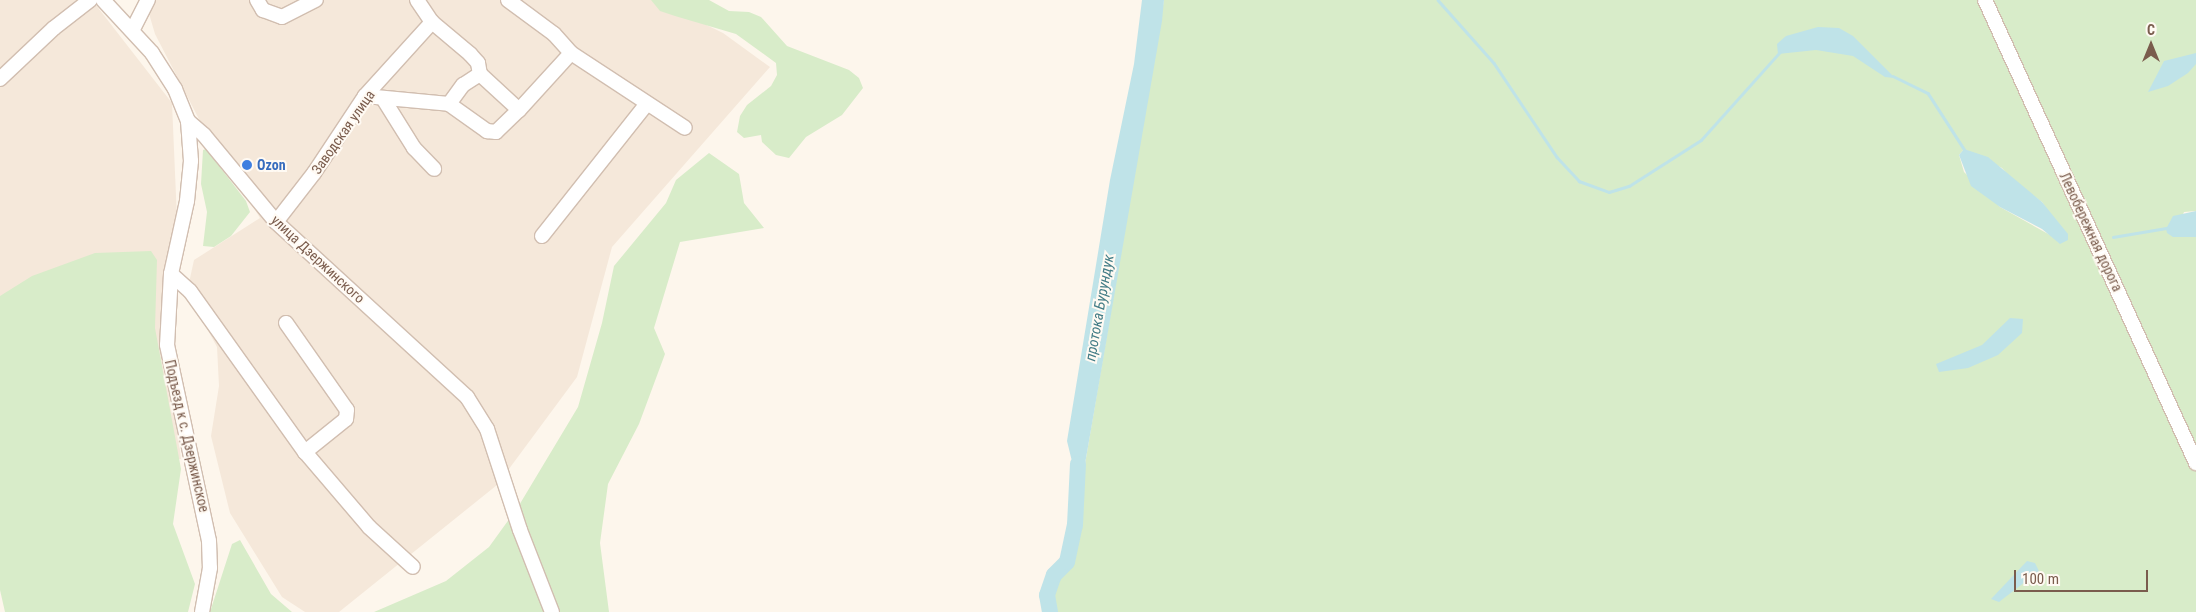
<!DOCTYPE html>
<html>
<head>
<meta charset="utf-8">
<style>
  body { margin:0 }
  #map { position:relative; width:2196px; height:612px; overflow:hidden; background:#fdf6ec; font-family:"Roboto Condensed",sans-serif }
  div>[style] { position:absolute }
  .residential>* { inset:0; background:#f5e8da }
  .green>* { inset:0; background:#d8ecc9 }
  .water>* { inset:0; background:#bfe3e8 }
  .stream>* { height:2.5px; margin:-1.25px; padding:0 1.25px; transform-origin:1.25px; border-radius:1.25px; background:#bfe3e8 }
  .river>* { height:16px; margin:-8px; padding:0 8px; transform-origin:8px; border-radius:8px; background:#bfe3e8 }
  .roads { filter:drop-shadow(1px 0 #d1beb0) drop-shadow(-1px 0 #d1beb0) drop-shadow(0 1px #d1beb0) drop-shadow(0 -1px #d1beb0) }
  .minor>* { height:14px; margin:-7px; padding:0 7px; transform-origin:7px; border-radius:7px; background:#fff }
  .dots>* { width:14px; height:14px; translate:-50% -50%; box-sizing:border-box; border:2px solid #fffaf3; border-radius:50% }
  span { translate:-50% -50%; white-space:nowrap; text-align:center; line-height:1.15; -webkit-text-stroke:4px #fffaf3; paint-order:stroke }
  .street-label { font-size:14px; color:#7a5c4d }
  .shop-label { font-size:14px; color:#366cbe; font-weight:700 }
  .left { translate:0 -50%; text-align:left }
  .water-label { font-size:15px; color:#437c86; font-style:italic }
  .north { position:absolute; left:2126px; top:20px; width:50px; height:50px; -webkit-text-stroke:4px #fffaf3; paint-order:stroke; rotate:0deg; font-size:14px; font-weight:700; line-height:20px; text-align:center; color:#7a5c4d }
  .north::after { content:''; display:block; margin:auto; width:18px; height:22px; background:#7a5c4d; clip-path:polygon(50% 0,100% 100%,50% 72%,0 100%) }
  .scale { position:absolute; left:2014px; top:570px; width:134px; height:22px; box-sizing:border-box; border:2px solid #7a5c4d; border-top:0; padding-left:6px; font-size:15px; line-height:18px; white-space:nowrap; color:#7a5c4d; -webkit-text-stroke:4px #fffaf3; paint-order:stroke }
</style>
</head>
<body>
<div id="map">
  <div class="residential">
    <i style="clip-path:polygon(0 0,92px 0,172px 103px,177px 219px,163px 303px,181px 459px,0 473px)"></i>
    <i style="clip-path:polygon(145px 0,655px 0,723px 33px,770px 67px,612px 247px,577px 377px,497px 485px,339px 612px,305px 612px,282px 597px,230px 513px,211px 436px,219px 386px,217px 347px,187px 292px,194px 260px,260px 218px,201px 123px,155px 34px)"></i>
  </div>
  <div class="green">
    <i style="clip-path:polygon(651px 0,709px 0,729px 11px,749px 12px,761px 17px,787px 46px,849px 70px,859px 78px,863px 88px,842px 115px,806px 137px,789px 158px,776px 155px,762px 142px,761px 135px,744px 138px,737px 132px,740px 116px,747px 105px,771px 86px,777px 75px,776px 63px,736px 34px,675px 16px,660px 11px)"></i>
    <i style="clip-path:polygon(evenodd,1164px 0,2196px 0,2196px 211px,2184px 212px,2173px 237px,2196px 237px,2196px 612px,1050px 612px,1047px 595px,1054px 575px,1067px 562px,1075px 525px,1078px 486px,1085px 464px,1164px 0,1964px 149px,2002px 168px,2013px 181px,2042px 202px,2068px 240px,2050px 235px,2000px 207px,1964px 172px,1959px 155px,1964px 149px)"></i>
    <i style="clip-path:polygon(206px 149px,246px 201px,250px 212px,231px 236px,214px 247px,203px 246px,207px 212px,201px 184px,203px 150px)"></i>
    <i style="clip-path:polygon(709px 153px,739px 174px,744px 203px,764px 228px,680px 242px,654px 328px,665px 354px,639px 424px,608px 484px,600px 543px,609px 612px,374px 612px,446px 581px,489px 547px,518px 507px,578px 407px,602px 323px,614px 266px,666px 203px,676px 180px)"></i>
    <i style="clip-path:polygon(151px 251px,157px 260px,155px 328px,181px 469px,173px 524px,195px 584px,188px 612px,5px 612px,0 590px,0 296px,32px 276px,95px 253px)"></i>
    <i style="clip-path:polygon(240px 540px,271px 594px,292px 612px,210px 612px,232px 544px)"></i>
  </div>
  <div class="water">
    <i style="clip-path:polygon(1142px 0,1164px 0,1162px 21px,1085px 464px,1078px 486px,1067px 441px,1110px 180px,1134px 64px)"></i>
    <i style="clip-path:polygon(1818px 27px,1839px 28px,1853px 36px,1895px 78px,1885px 77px,1853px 56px,1816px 50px,1778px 54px,1777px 44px,1786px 36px)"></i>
    <i style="clip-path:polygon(2196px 53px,2196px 64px,2188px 73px,2168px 86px,2148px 92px,2164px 61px)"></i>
    <i style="clip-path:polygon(1964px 149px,1988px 157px,2042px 202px,2068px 234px,2068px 240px,2060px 244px,2042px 229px,2000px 207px,1971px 186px,1959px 155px)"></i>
    <i style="clip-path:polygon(2196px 211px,2196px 237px,2173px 237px,2167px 233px,2166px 229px,2173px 216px)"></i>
    <i style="clip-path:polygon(2010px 318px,2023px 319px,2022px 333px,1998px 355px,1968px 368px,1939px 372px,1936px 364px,1982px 345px)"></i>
    <i style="clip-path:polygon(2027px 561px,2035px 563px,2039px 571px,1999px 602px,1991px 599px)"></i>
  </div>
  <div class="stream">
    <i style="left:1438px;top:0;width:84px;rotate:48.4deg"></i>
    <i style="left:1494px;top:63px;width:113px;rotate:56.2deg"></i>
    <i style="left:1557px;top:157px;width:33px;rotate:47deg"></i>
    <i style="left:1579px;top:181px;width:32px;rotate:20deg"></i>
    <i style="left:1609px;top:192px;width:21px;rotate:-17deg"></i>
    <i style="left:1629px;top:186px;width:85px;rotate:-32.6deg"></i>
    <i style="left:1701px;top:140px;width:117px;rotate:-48.1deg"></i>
    <i style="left:1893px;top:76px;width:39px;rotate:26deg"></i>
    <i style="left:1928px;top:93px;width:70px;rotate:57.2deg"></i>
    <i style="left:2113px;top:237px;width:55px;rotate:-9.5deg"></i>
  </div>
  <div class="river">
    <i style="left:1050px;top:612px;width:17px;rotate:-100deg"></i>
    <i style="left:1047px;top:595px;width:21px;rotate:-71deg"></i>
    <i style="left:1054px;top:575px;width:18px;rotate:-45deg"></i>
    <i style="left:1067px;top:562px;width:38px;rotate:-78deg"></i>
    <i style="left:1075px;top:525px;width:61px;rotate:-87.2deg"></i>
  </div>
  <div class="roads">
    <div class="minor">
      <i style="left:103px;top:0;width:72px;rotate:47.2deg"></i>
      <i style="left:152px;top:53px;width:43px;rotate:57.4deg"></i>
      <i style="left:175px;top:89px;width:35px;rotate:68deg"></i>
      <i style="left:188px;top:121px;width:21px;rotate:41deg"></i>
      <i style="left:204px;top:135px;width:113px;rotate:50.4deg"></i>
      <i style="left:276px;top:222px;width:259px;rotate:42.5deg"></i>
      <i style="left:467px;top:397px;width:38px;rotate:58deg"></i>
      <i style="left:487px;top:429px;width:106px;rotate:71.9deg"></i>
      <i style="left:520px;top:530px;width:88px;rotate:68.7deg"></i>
      <i style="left:257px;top:0;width:12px;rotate:59deg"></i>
      <i style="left:263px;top:10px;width:20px;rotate:20deg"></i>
      <i style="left:282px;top:17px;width:38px;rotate:-27deg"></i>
      <i style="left:417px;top:0;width:27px;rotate:56deg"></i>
      <i style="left:432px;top:22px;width:50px;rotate:40.1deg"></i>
      <i style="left:470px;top:54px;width:12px;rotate:48deg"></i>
      <i style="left:478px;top:63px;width:11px;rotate:80deg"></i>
      <i style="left:480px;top:74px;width:53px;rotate:42.7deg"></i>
      <i style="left:508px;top:0;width:57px;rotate:36.5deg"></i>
      <i style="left:554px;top:34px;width:25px;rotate:48deg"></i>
      <i style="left:571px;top:53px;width:136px;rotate:33.3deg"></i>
      <i style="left:1985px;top:0;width:509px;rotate:65.5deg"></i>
      <i style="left:133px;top:29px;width:33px;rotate:-63deg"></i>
      <i style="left:0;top:79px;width:74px;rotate:-43.4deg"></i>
      <i style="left:54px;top:28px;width:46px;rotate:-37.9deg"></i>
      <i style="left:365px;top:96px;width:84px;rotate:5.4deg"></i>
      <i style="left:449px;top:104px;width:47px;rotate:35.4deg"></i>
      <i style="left:487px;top:131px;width:9px;rotate:6deg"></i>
      <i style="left:496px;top:132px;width:32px;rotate:-44deg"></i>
      <i style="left:519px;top:110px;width:77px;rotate:-47.6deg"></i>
      <i style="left:384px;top:100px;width:57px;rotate:58deg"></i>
      <i style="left:414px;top:148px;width:29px;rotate:46deg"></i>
      <i style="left:449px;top:104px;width:24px;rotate:-54deg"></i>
      <i style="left:463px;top:85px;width:20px;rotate:-33deg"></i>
      <i style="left:188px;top:121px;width:40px;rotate:85.7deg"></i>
      <i style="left:191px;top:161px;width:40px;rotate:95.7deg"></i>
      <i style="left:187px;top:201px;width:75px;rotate:102.4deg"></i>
      <i style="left:171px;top:274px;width:71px;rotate:93.2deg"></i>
      <i style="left:167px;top:345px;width:200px;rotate:77.9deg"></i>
      <i style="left:209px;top:541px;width:27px;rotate:88deg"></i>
      <i style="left:210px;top:568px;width:45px;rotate:100.3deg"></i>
      <i style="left:276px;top:222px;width:62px;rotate:-52.2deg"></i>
      <i style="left:314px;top:173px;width:92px;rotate:-56.5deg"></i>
      <i style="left:365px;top:96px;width:100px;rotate:-47.8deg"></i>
      <i style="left:542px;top:236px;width:167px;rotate:-51.6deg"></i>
      <i style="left:171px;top:274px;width:25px;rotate:42deg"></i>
      <i style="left:190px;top:291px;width:198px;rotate:54.5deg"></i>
      <i style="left:305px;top:452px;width:99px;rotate:49.5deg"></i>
      <i style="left:369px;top:527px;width:59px;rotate:42.3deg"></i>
      <i style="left:286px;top:323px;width:106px;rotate:55deg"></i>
      <i style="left:347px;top:410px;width:9px;rotate:96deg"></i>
      <i style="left:346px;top:419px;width:53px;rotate:141.2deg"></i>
    </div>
  </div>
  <div class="dots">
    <i style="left:247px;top:165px;background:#3f7fe0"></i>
  </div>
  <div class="street-label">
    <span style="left:343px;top:132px;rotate:-55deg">Заводская улица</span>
    <span style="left:2091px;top:232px;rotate:65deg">Левобережная дорога</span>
    <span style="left:318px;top:259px;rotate:43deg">улица Дзержинского</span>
    <span style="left:187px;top:436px;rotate:77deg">Подъезд к с. Дзержинское</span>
  </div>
  <div class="shop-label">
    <span class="left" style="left:257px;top:165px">Ozon</span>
  </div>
  <div class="water-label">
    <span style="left:1100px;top:308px;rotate:-80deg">протока Бурундук</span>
  </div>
  <div class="north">С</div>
  <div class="scale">100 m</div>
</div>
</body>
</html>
